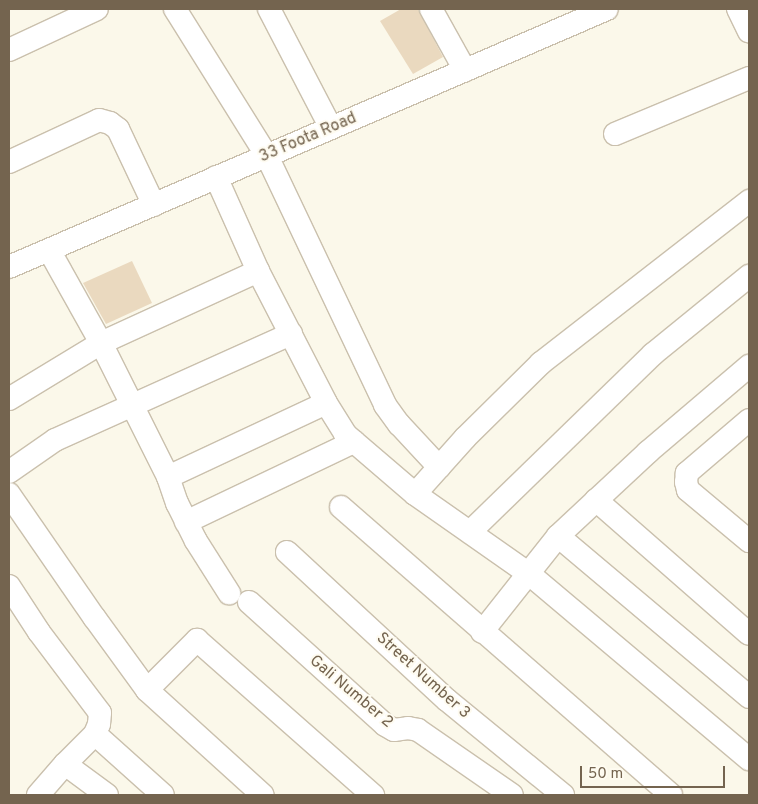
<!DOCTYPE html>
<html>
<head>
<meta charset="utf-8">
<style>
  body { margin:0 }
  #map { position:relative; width:758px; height:804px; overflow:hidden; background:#fbf8ea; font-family:Overpass,sans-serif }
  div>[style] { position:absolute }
  .building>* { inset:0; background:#ead9bf }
  .roads { filter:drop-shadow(1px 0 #cac0ad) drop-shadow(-1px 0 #cac0ad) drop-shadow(0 1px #cac0ad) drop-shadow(0 -1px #cac0ad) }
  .street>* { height:22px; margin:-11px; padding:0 11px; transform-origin:11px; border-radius:11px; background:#fff }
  span { translate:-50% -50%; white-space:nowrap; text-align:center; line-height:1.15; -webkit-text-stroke:4px #fefbf0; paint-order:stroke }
  .street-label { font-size:16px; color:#74644f }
  .frame { position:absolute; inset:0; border:10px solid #74644f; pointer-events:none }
  .scale { position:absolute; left:580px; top:766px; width:145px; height:22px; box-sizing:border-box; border:2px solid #74644f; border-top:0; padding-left:6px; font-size:15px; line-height:18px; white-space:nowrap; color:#74644f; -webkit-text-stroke:4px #fefbf0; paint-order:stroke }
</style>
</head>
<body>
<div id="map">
  <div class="building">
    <i style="clip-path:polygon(401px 9px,418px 9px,443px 57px,413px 74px,380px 21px)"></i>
    <i style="clip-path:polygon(132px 261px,152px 303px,106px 324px,83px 283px)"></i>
  </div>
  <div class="roads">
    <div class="street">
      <i style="left:175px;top:9px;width:173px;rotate:58deg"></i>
      <i style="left:267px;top:156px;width:276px;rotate:64.6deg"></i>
      <i style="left:385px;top:405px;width:24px;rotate:54deg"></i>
      <i style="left:399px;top:424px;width:59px;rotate:47.1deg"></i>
      <i style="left:269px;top:9px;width:134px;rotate:62.5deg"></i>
      <i style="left:431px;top:9px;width:70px;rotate:60.9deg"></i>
      <i style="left:738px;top:9px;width:25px;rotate:64deg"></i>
      <i style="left:9px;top:50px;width:97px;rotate:-25deg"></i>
      <i style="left:615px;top:134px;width:145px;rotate:-22.7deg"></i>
      <i style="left:9px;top:162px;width:99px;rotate:-25deg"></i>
      <i style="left:99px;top:120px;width:11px;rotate:15deg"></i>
      <i style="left:110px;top:123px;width:10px;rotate:37deg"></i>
      <i style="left:118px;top:129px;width:84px;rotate:64.7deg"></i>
      <i style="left:216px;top:177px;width:103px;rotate:65.9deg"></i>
      <i style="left:258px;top:271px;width:148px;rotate:62.7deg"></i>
      <i style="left:326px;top:403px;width:36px;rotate:58deg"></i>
      <i style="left:345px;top:434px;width:92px;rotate:40.6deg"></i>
      <i style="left:415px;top:494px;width:138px;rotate:35deg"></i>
      <i style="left:528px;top:573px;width:289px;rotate:40.1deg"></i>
      <i style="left:49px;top:250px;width:107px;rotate:60.8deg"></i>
      <i style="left:101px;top:343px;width:150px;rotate:63.4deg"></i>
      <i style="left:168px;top:477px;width:28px;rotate:71deg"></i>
      <i style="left:177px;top:503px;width:42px;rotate:63.4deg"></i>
      <i style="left:196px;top:541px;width:62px;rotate:57.6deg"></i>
      <i style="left:9px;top:267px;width:651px;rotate:-23.34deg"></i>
      <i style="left:9px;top:399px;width:108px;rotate:-31.3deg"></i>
      <i style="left:101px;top:343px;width:173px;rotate:-24.6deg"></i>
      <i style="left:749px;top:420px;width:82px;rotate:139.5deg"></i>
      <i style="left:687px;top:473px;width:9px;rotate:96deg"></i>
      <i style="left:686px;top:482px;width:8px;rotate:76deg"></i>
      <i style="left:688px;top:490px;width:80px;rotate:39.9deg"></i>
      <i style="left:9px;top:472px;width:56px;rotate:-34.8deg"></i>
      <i style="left:55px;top:440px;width:259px;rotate:-24.2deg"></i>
      <i style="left:168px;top:477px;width:174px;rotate:-25.1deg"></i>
      <i style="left:9px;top:494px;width:150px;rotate:55.4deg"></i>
      <i style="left:94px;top:617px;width:90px;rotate:54deg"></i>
      <i style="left:147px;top:690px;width:156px;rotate:42.2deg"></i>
      <i style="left:415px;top:494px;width:75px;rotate:-48.2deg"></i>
      <i style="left:465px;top:438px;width:107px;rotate:-44.6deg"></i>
      <i style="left:541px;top:363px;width:264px;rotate:-37.9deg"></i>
      <i style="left:596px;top:500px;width:203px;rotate:41.2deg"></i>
      <i style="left:341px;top:507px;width:438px;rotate:41.1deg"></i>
      <i style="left:186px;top:522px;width:186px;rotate:-25.5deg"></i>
      <i style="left:470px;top:532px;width:255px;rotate:-44.2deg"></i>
      <i style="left:653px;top:354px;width:124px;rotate:-39.1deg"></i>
      <i style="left:558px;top:536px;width:250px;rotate:40.1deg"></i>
      <i style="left:287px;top:552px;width:218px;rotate:42.8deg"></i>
      <i style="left:447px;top:700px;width:150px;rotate:39.3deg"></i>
      <i style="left:9px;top:586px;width:55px;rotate:56.9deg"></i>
      <i style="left:39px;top:632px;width:101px;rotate:53deg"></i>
      <i style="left:100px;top:713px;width:11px;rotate:95deg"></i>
      <i style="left:99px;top:724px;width:11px;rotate:112deg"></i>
      <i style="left:95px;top:734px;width:42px;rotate:135deg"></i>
      <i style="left:65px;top:764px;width:52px;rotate:36.4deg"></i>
      <i style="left:249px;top:602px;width:183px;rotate:42.1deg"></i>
      <i style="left:385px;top:725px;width:10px;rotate:29deg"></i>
      <i style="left:394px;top:730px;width:14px;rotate:-8deg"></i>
      <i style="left:408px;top:728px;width:10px;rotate:11deg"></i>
      <i style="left:418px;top:730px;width:114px;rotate:34.7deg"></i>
      <i style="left:482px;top:632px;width:122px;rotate:-51.6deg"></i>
      <i style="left:558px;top:536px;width:123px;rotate:-43deg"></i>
      <i style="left:648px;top:452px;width:133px;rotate:-40.4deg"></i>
      <i style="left:147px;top:690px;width:71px;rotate:-45deg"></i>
      <i style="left:197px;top:640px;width:235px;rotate:41.4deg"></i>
      <i style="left:95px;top:734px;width:91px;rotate:41.9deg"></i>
      <i style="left:38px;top:795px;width:41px;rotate:-48.9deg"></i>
    </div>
  </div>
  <div class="street-label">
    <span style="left:308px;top:138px;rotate:-23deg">33 Foota Road</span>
    <span style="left:423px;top:676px;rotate:42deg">Street Number 3</span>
    <span style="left:351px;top:692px;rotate:40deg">Gali Number 2</span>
  </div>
  <div class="frame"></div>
  <div class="scale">50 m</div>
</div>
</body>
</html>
